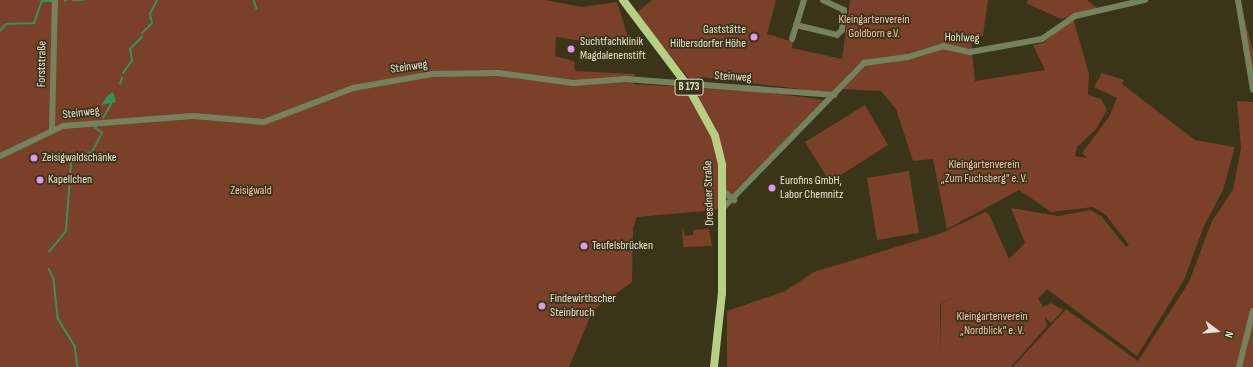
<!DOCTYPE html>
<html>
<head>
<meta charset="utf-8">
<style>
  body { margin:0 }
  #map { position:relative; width:1253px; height:367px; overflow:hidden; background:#3a3418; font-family:"Sofia Sans Condensed",sans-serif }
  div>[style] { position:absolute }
  .green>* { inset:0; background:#7a4029 }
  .water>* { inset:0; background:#389157 }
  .stream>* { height:1.5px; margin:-0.75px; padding:0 0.75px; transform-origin:0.75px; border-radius:0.75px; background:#389157 }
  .minor>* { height:6px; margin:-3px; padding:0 3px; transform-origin:3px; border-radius:3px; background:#75825e }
  .major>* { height:8px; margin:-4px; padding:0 4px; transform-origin:4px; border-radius:4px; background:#b5d084 }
  .dots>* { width:11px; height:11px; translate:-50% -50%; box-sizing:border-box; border:2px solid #3a3418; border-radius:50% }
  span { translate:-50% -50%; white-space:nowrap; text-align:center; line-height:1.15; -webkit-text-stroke:3.5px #3a3418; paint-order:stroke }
  .shield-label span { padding:1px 3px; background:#3a3418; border:1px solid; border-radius:3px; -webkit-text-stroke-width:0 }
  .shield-label { font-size:11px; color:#e6e3d2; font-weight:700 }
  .park-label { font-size:12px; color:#f1c0ae }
  .poi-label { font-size:12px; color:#e6e3d2 }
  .right { translate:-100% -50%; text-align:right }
  .left { translate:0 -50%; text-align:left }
  .street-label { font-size:12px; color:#e6e3d2 }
  .north { position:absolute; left:1197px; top:311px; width:40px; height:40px; -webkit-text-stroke:3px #3a3418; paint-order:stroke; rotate:106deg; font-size:11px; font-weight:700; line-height:16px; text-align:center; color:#e6e3d2 }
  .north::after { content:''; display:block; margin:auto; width:14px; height:18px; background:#e6e3d2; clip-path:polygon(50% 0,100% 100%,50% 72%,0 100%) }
</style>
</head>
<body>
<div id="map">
  <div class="green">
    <i style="clip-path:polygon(0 0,545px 0,582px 7px,617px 2px,629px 40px,601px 44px,556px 37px,555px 56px,574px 61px,575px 71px,635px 74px,634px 84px,766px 92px,824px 100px,716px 210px,637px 217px,633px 228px,632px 282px,593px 310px,569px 367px,0 367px)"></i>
    <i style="clip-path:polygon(evenodd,652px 0,776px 0,767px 34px,793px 42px,792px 48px,842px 59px,850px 0,988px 0,983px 36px,971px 39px,975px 81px,1045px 70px,1033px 45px,1043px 43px,1073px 18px,1089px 74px,1088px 95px,1101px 99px,1107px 110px,1096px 129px,1077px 147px,1075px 156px,1087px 158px,1082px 153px,1109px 117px,1117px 98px,1094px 87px,1102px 73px,1124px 80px,1122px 84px,1195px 140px,1235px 147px,1223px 190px,1204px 226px,1184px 280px,1137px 356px,1047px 289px,1038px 299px,1043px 307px,1051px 303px,1063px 310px,1051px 323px,1045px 317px,1047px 326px,1011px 367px,727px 367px,727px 311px,785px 291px,814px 272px,942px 233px,985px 212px,989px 214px,1009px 259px,1025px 243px,1011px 208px,1058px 216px,1090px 210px,1101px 216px,1126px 247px,1129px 245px,1106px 215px,1093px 207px,1051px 212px,1019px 190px,947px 229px,933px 159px,913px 161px,896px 109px,881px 91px,842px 89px,857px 64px,834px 93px,700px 77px,690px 80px,636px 13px,652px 0,958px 294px,941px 304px,940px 355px,940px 305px,958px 294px)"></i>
    <i style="clip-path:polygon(1028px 0,1087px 0,1097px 8px,1061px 19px,1026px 3px)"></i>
    <i style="clip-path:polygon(1242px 8px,1253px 52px,1253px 78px)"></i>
    <i style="clip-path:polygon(1237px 101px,1253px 102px,1253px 367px,1013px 367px,1066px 309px,1138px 361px,1189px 282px,1212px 221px,1233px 190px,1241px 148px)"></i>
    <i style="clip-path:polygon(865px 105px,888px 145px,830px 182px,805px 142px)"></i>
    <i style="clip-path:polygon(909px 171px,919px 233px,877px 240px,867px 178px)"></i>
    <i style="clip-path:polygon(682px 225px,685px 236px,693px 235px,693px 230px,709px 229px,712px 246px,683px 247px)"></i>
  </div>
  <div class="water">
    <i style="clip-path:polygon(113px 92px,116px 102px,101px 105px,108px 95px)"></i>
  </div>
  <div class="stream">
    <i style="left:73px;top:0;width:10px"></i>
    <i style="left:254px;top:0;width:9px;rotate:72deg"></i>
    <i style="left:65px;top:1px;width:2px;rotate:-27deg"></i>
    <i style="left:0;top:31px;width:9px;rotate:-49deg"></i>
    <i style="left:6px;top:24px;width:28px;rotate:-2deg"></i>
    <i style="left:34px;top:23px;width:23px;rotate:-70deg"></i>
    <i style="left:42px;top:1px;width:10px"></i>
    <i style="left:142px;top:33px;width:14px;rotate:-45deg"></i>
    <i style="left:152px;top:23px;width:9px;rotate:-103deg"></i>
    <i style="left:150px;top:14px;width:16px;rotate:-63deg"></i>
    <i style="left:123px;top:73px;width:15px;rotate:-53deg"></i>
    <i style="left:132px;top:61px;width:12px;rotate:-99deg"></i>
    <i style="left:130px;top:49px;width:17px;rotate:-45deg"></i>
    <i style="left:120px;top:84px;width:6px;rotate:-72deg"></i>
    <i style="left:103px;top:118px;width:16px;rotate:-60deg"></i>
    <i style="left:49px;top:252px;width:27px;rotate:-51deg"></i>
    <i style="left:66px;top:231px;width:68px;rotate:-85.8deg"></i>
    <i style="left:71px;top:163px;width:24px;rotate:-28deg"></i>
    <i style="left:92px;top:152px;width:21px;rotate:-62deg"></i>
    <i style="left:102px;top:133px;width:9px;rotate:-144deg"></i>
    <i style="left:95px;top:128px;width:4px;rotate:-56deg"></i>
    <i style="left:49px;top:269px;width:11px;rotate:63deg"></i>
    <i style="left:54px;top:279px;width:39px;rotate:84deg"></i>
    <i style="left:58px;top:318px;width:33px;rotate:59deg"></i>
    <i style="left:75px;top:346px;width:21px;rotate:82deg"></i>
  </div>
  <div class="minor">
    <i style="left:1238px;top:0;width:91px;rotate:80.5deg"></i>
    <i style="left:796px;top:25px;width:42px;rotate:13.7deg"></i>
    <i style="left:837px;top:35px;width:7px;rotate:-45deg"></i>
    <i style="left:842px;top:30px;width:20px;rotate:-84deg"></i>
    <i style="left:844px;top:10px;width:23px;rotate:-155deg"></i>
    <i style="left:792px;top:39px;width:41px;rotate:-72.9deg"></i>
    <i style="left:52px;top:129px;width:129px;rotate:-88.7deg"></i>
    <i style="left:0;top:156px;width:70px;rotate:-25.5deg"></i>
    <i style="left:63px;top:126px;width:130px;rotate:-4.4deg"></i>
    <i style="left:193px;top:116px;width:71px;rotate:4.8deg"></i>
    <i style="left:264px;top:122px;width:95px;rotate:-20.9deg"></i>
    <i style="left:353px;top:88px;width:80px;rotate:-10deg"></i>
    <i style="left:432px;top:74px;width:66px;rotate:-0.9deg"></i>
    <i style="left:498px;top:73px;width:76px;rotate:7.6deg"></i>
    <i style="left:573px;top:83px;width:53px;rotate:-4.3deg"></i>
    <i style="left:626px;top:79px;width:209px;rotate:4.4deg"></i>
    <i style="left:722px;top:190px;width:16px;rotate:40deg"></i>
    <i style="left:722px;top:209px;width:204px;rotate:-45.8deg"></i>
    <i style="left:864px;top:63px;width:44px;rotate:-7.8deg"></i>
    <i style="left:908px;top:57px;width:37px;rotate:-17deg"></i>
    <i style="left:943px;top:46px;width:28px;rotate:13deg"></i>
    <i style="left:970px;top:52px;width:73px;rotate:-10.2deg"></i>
    <i style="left:1042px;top:39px;width:40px;rotate:-34.9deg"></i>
    <i style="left:1075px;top:16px;width:72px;rotate:-12.9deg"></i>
    <i style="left:1239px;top:367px;width:58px;rotate:-76deg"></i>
  </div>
  <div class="major">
    <i style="left:623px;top:0;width:106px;rotate:53deg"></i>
    <i style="left:687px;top:85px;width:58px;rotate:61.2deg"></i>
    <i style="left:715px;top:136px;width:30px;rotate:76deg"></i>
    <i style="left:722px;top:165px;width:128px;rotate:90deg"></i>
    <i style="left:722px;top:293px;width:74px;rotate:96.2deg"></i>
  </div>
  <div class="dots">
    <i style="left:754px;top:37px;background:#df98f1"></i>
    <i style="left:571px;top:49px;background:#df98f1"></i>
    <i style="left:34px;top:158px;background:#df98f1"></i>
    <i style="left:40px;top:180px;background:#df98f1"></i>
    <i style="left:772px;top:188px;background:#df98f1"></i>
    <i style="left:584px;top:246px;background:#df98f1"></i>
    <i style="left:542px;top:306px;background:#df98f1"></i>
  </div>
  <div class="shield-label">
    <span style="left:689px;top:87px">B 173</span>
  </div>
  <div class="park-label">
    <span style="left:874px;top:27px">Kleingartenverein<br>Goldborn e.V.</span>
    <span style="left:984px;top:172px">Kleingartenverein<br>„Zum Fuchsberg“ e. V.</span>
    <span style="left:251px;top:191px">Zeisigwald</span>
    <span style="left:992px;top:324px">Kleingartenverein<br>„Nordblick“ e. V.</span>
  </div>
  <div class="poi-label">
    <span class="right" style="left:746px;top:37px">Gaststätte<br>Hilbersdorfer Höhe</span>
    <span class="left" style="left:580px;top:49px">Suchtfachklinik<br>Magdalenenstift</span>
    <span class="left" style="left:42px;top:158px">Zeisigwaldschänke</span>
    <span class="left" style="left:48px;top:180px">Kapellchen</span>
    <span class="left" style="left:780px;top:188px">Eurofins GmbH,<br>Labor Chemnitz</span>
    <span class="left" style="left:592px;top:246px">Teufelsbrücken</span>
    <span class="left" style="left:550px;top:306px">Findewirthscher<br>Steinbruch</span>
  </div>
  <div class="street-label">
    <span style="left:962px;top:38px;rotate:2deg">Hohlweg</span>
    <span style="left:42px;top:64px;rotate:-89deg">Forststraße</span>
    <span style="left:409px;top:67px;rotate:-8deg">Steinweg</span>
    <span style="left:733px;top:77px;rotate:3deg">Steinweg</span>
    <span style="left:81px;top:113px;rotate:-7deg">Steinweg</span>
    <span style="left:709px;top:193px;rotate:-92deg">Dresdner Straße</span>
  </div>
  <div class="north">N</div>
</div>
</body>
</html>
